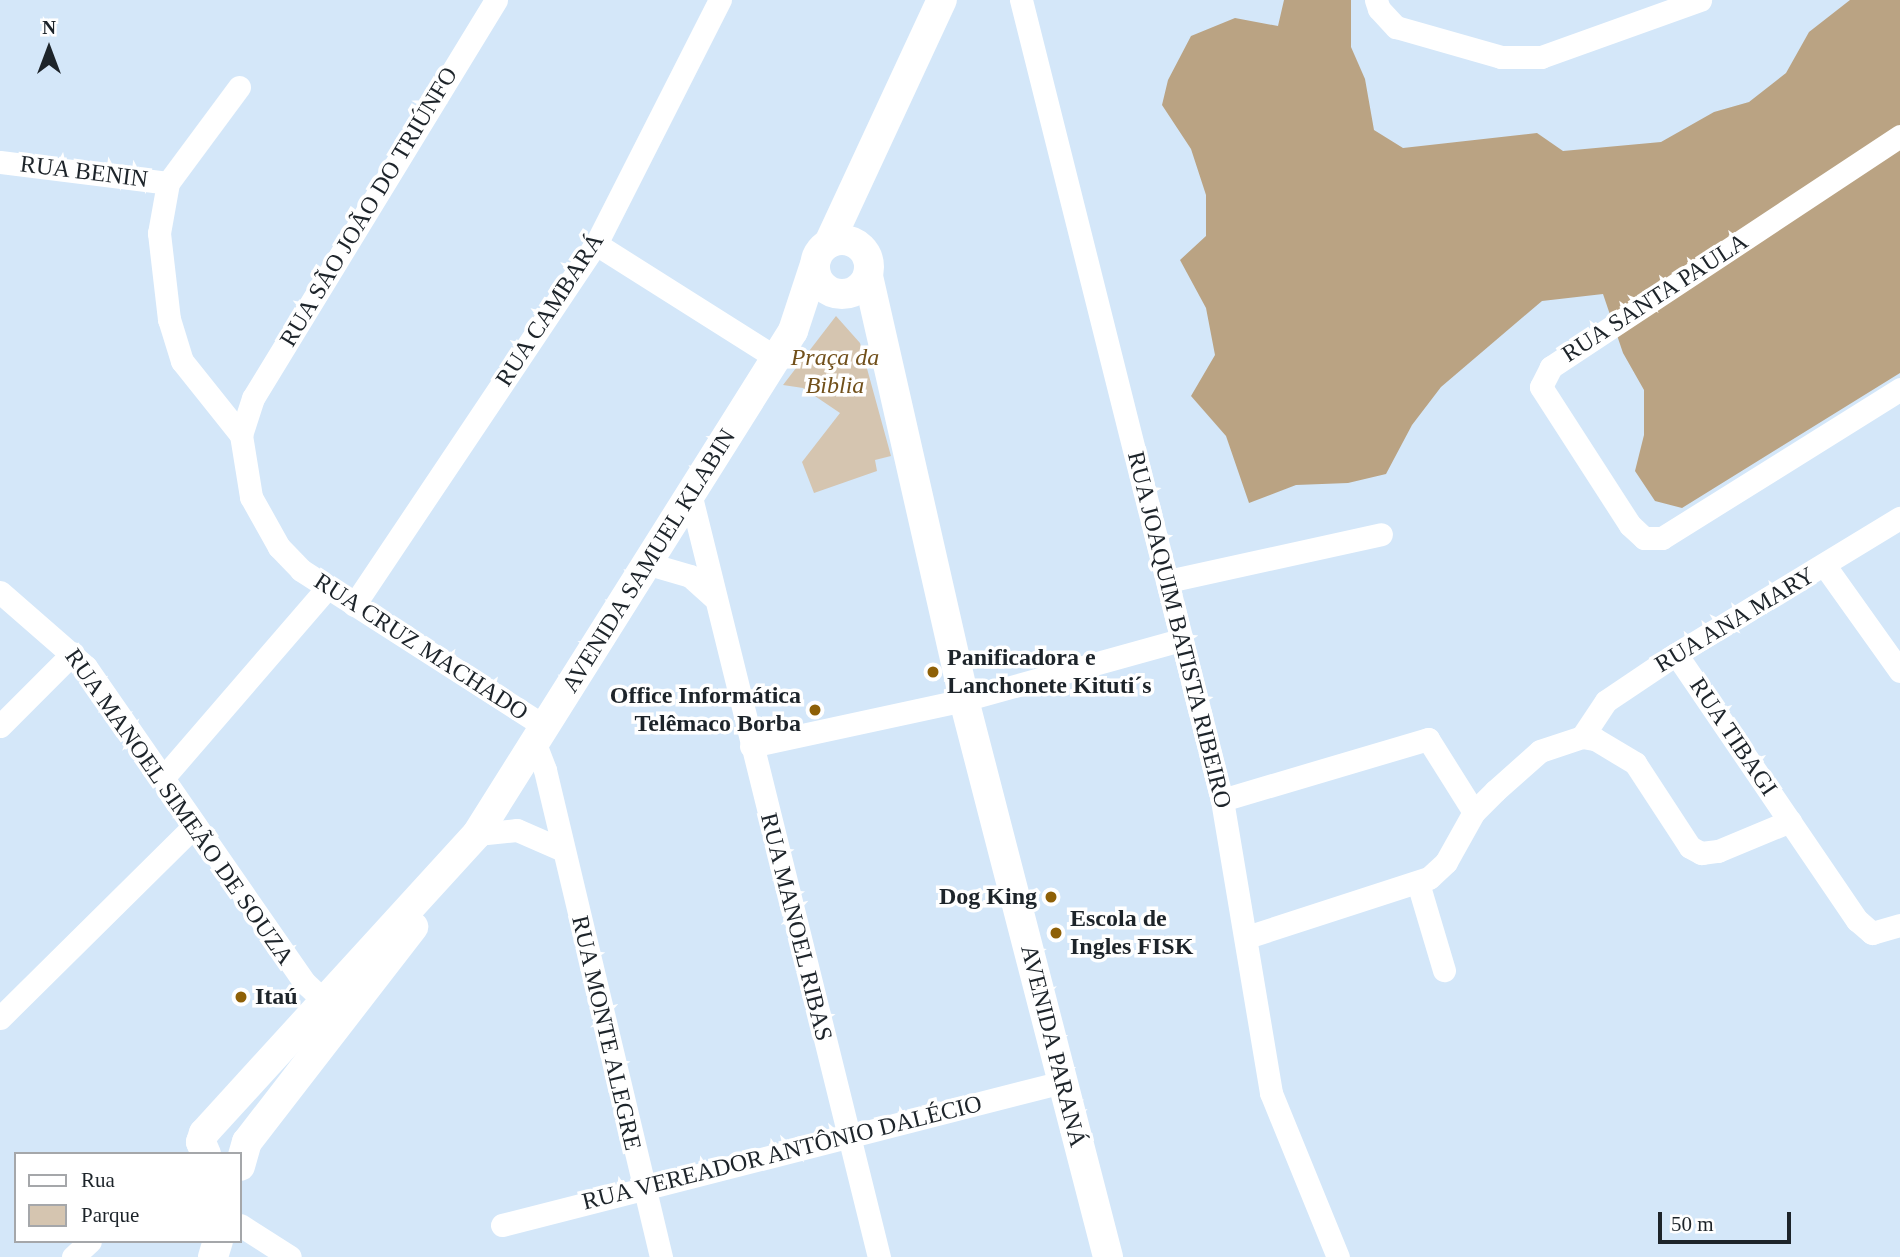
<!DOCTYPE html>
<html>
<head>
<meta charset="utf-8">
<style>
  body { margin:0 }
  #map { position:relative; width:1900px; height:1257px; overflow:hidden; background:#d4e7f9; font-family:Georgia,serif }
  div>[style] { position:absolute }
  .green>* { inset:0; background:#d5c5b0 }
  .forest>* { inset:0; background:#baa383 }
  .minor>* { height:23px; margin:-11.5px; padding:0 11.5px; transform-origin:11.5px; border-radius:11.5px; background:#fff }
  .major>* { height:30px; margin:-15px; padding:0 15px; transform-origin:15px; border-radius:15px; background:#fff }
  .major>.ring { margin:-15px; padding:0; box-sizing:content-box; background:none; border:30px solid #fff; border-radius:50% }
  .dots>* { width:19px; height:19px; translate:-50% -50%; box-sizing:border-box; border:4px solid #fff; border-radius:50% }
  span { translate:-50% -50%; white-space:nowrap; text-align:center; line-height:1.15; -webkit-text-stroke:7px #fff; paint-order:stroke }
  .street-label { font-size:24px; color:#1d242a }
  .park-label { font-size:24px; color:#71501b; font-style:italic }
  .poi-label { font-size:24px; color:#1d242a; font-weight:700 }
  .left { translate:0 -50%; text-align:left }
  .right { translate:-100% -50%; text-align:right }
  .legend { position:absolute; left:14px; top:1152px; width:228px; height:91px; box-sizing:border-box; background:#fff; border:2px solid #a5a7aa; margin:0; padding:9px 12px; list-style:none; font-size:21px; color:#1d242a }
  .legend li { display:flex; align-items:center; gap:14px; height:35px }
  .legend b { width:35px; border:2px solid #a5a7aa }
  .north { position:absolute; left:14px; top:14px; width:70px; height:70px; -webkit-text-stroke:5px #fff; paint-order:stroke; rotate:0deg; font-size:19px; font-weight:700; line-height:28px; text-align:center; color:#1d242a }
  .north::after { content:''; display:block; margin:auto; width:24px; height:32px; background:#1d242a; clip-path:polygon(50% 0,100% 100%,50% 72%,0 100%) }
  .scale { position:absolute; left:1658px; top:1212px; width:133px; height:32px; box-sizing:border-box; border:4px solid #1d242a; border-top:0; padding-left:9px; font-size:21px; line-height:24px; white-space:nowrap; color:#1d242a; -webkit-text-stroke:5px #fff; paint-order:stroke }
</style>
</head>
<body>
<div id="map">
  <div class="green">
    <i style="clip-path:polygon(836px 316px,860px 343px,891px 456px,875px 460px,877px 471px,814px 493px,802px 462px,840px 413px,803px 388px,783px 385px)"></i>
  </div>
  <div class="forest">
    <i style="clip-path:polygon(1284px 0,1351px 0,1351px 47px,1365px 79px,1374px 130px,1403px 148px,1537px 133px,1563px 151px,1661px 142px,1714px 112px,1749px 102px,1786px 73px,1809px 32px,1850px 0,1900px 0,1900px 373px,1682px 508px,1655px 501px,1635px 471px,1644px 435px,1644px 390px,1623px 353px,1603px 294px,1542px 301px,1441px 387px,1412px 425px,1386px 474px,1348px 483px,1296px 485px,1249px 503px,1226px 436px,1191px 396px,1215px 355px,1206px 308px,1180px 260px,1206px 236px,1206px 195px,1191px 149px,1162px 105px,1168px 80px,1191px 36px,1235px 18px,1278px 26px)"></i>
  </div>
  <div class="minor">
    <i style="left:496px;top:0;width:466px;rotate:121.4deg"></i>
    <i style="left:253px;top:398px;width:39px;rotate:108deg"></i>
    <i style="left:241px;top:435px;width:63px;rotate:80.8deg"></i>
    <i style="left:251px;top:497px;width:57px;rotate:60.8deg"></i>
    <i style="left:279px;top:547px;width:32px;rotate:46deg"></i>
    <i style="left:301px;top:570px;width:289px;rotate:32.7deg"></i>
    <i style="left:1021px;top:0;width:825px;rotate:75.9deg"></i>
    <i style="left:1222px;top:800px;width:297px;rotate:80.5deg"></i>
    <i style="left:1271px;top:1093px;width:177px;rotate:67.8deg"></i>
    <i style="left:1376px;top:0;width:9px;rotate:72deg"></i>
    <i style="left:1379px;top:9px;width:25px;rotate:47deg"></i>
    <i style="left:1396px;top:27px;width:109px;rotate:15.9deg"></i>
    <i style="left:1501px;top:57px;width:40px"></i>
    <i style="left:1541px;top:57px;width:169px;rotate:-19.7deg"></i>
    <i style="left:239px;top:87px;width:119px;rotate:126.5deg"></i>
    <i style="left:168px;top:183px;width:51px;rotate:100.2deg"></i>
    <i style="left:159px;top:233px;width:87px;rotate:83.4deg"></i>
    <i style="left:169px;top:319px;width:44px;rotate:72.8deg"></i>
    <i style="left:182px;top:361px;width:95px;rotate:51.4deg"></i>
    <i style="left:1900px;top:136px;width:419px;rotate:146.5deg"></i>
    <i style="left:1551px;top:367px;width:22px;rotate:117deg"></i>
    <i style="left:1541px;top:387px;width:164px;rotate:57.2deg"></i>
    <i style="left:1630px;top:525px;width:19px;rotate:43deg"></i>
    <i style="left:1644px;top:538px;width:18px"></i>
    <i style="left:1662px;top:538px;width:281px;rotate:-32deg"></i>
    <i style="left:0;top:162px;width:169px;rotate:7.1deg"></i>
    <i style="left:596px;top:244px;width:213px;rotate:32.3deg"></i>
    <i style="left:691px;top:497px;width:783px;rotate:76.11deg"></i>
    <i style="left:649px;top:564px;width:43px;rotate:16.3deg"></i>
    <i style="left:690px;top:576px;width:31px;rotate:42deg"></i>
    <i style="left:1825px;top:566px;width:129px;rotate:54.5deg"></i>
    <i style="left:1168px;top:581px;width:218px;rotate:-12.4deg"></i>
    <i style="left:0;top:592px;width:114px;rotate:41.1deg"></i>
    <i style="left:86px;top:667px;width:383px;rotate:55.3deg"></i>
    <i style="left:304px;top:982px;width:41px;rotate:43deg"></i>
    <i style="left:354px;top:605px;width:435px;rotate:-56.2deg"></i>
    <i style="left:596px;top:244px;width:274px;rotate:-63.1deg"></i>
    <i style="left:1676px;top:654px;width:322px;rotate:55.8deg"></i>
    <i style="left:1857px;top:920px;width:20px;rotate:41deg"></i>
    <i style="left:1872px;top:933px;width:29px;rotate:-16deg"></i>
    <i style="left:0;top:726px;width:103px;rotate:-45deg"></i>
    <i style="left:1582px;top:737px;width:43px;rotate:-56.3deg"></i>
    <i style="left:1606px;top:701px;width:84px;rotate:-33.9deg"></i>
    <i style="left:1676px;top:654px;width:262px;rotate:-31.3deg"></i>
    <i style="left:534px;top:741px;width:31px;rotate:69deg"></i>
    <i style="left:545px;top:770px;width:501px;rotate:76.6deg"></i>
    <i style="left:751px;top:746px;width:218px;rotate:-12.2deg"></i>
    <i style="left:964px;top:700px;width:225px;rotate:-15.5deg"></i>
    <i style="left:163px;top:778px;width:250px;rotate:-49.2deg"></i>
    <i style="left:1222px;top:800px;width:215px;rotate:-16.5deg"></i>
    <i style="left:1428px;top:739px;width:86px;rotate:57.8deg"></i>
    <i style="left:477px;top:834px;width:40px;rotate:-5.7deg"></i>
    <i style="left:517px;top:830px;width:50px;rotate:23.5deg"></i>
    <i style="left:1418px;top:883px;width:91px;rotate:73.4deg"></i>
    <i style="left:1247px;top:937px;width:191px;rotate:-18deg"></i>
    <i style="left:1429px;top:878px;width:23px;rotate:-43deg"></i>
    <i style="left:1446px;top:862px;width:57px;rotate:-60.8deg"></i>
    <i style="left:1474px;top:812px;width:30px;rotate:-45deg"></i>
    <i style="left:1495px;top:791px;width:60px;rotate:-41.6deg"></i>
    <i style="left:1540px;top:751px;width:44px;rotate:-18.4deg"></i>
    <i style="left:1582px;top:737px;width:13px;rotate:9deg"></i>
    <i style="left:1595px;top:739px;width:47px;rotate:31deg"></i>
    <i style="left:1635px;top:763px;width:100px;rotate:56.8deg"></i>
    <i style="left:1690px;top:847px;width:13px;rotate:29deg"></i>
    <i style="left:1701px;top:853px;width:17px;rotate:-7deg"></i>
    <i style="left:1718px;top:851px;width:78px;rotate:-22.6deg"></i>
    <i style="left:0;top:1018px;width:273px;rotate:-44.7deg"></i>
    <i style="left:240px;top:1225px;width:59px;rotate:32.6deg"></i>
    <i style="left:502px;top:1225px;width:578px;rotate:-14.32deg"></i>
    <i style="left:73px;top:1257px;width:23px;rotate:-43deg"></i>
  </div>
  <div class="major">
    <i class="ring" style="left:815px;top:240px;width:24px;height:24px"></i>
    <i style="left:829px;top:243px;width:268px;rotate:-65.1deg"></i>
    <i style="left:868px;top:276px;width:435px;rotate:77.2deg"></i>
    <i style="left:964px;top:700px;width:575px;rotate:75.5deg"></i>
    <i style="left:206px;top:1154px;width:13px;rotate:-113deg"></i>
    <i style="left:201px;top:1142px;width:9px;rotate:-72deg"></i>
    <i style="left:204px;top:1133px;width:405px;rotate:-47.6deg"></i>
    <i style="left:477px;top:834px;width:594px;rotate:-57.86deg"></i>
    <i style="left:793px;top:331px;width:67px;rotate:-71.8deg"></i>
    <i style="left:240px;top:1166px;width:25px;rotate:-74deg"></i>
    <i style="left:247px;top:1142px;width:272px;rotate:-52.3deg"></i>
    <i style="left:213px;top:1257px;width:17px;rotate:-73deg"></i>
  </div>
  <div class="dots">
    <i style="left:933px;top:672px;background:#8e6007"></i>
    <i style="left:815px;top:710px;background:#8e6007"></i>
    <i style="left:1051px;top:897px;background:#8e6007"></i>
    <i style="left:1056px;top:933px;background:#8e6007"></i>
    <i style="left:241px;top:997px;background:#8e6007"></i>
  </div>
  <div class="street-label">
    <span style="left:84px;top:172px;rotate:7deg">RUA BENIN</span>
    <span style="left:369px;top:207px;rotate:-59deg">RUA SÃO JOÃO DO TRIÚNFO</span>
    <span style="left:1655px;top:298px;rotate:-33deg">RUA SANTA PAULA</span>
    <span style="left:550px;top:310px;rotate:-57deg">RUA CAMBARÁ</span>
    <span style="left:649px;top:561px;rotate:-58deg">AVENIDA SAMUEL KLABIN</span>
    <span style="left:1735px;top:620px;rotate:-31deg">RUA ANA MARY</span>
    <span style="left:1179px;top:630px;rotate:76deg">RUA JOAQUIM BATISTA RIBEIRO</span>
    <span style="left:421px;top:647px;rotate:33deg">RUA CRUZ MACHADO</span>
    <span style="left:1733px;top:737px;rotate:56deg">RUA TIBAGI</span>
    <span style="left:179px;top:807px;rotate:55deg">RUA MANOEL SIMEÃO DE SOUZA</span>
    <span style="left:796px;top:927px;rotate:76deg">RUA MANOEL RIBAS</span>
    <span style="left:606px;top:1033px;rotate:77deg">RUA MONTE ALEGRE</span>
    <span style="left:1053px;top:1046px;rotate:76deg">AVENIDA PARANÁ</span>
    <span style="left:782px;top:1153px;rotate:-14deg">RUA VEREADOR ANTÔNIO DALÉCIO</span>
  </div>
  <div class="park-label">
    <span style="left:835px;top:372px">Praça da<br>Biblia</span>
  </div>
  <div class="poi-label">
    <span class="left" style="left:947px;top:672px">Panificadora e<br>Lanchonete Kituti´s</span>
    <span class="right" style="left:801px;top:710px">Office Informática<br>Telêmaco Borba</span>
    <span class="right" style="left:1037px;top:897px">Dog King</span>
    <span class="left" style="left:1070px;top:933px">Escola de<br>Ingles FISK</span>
    <span class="left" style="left:255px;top:997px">Itaú</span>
  </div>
  <ul class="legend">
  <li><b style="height:9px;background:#fff"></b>Rua</li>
  <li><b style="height:19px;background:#d5c5b0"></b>Parque</li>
  </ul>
  <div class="north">N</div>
  <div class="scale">50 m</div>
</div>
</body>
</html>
